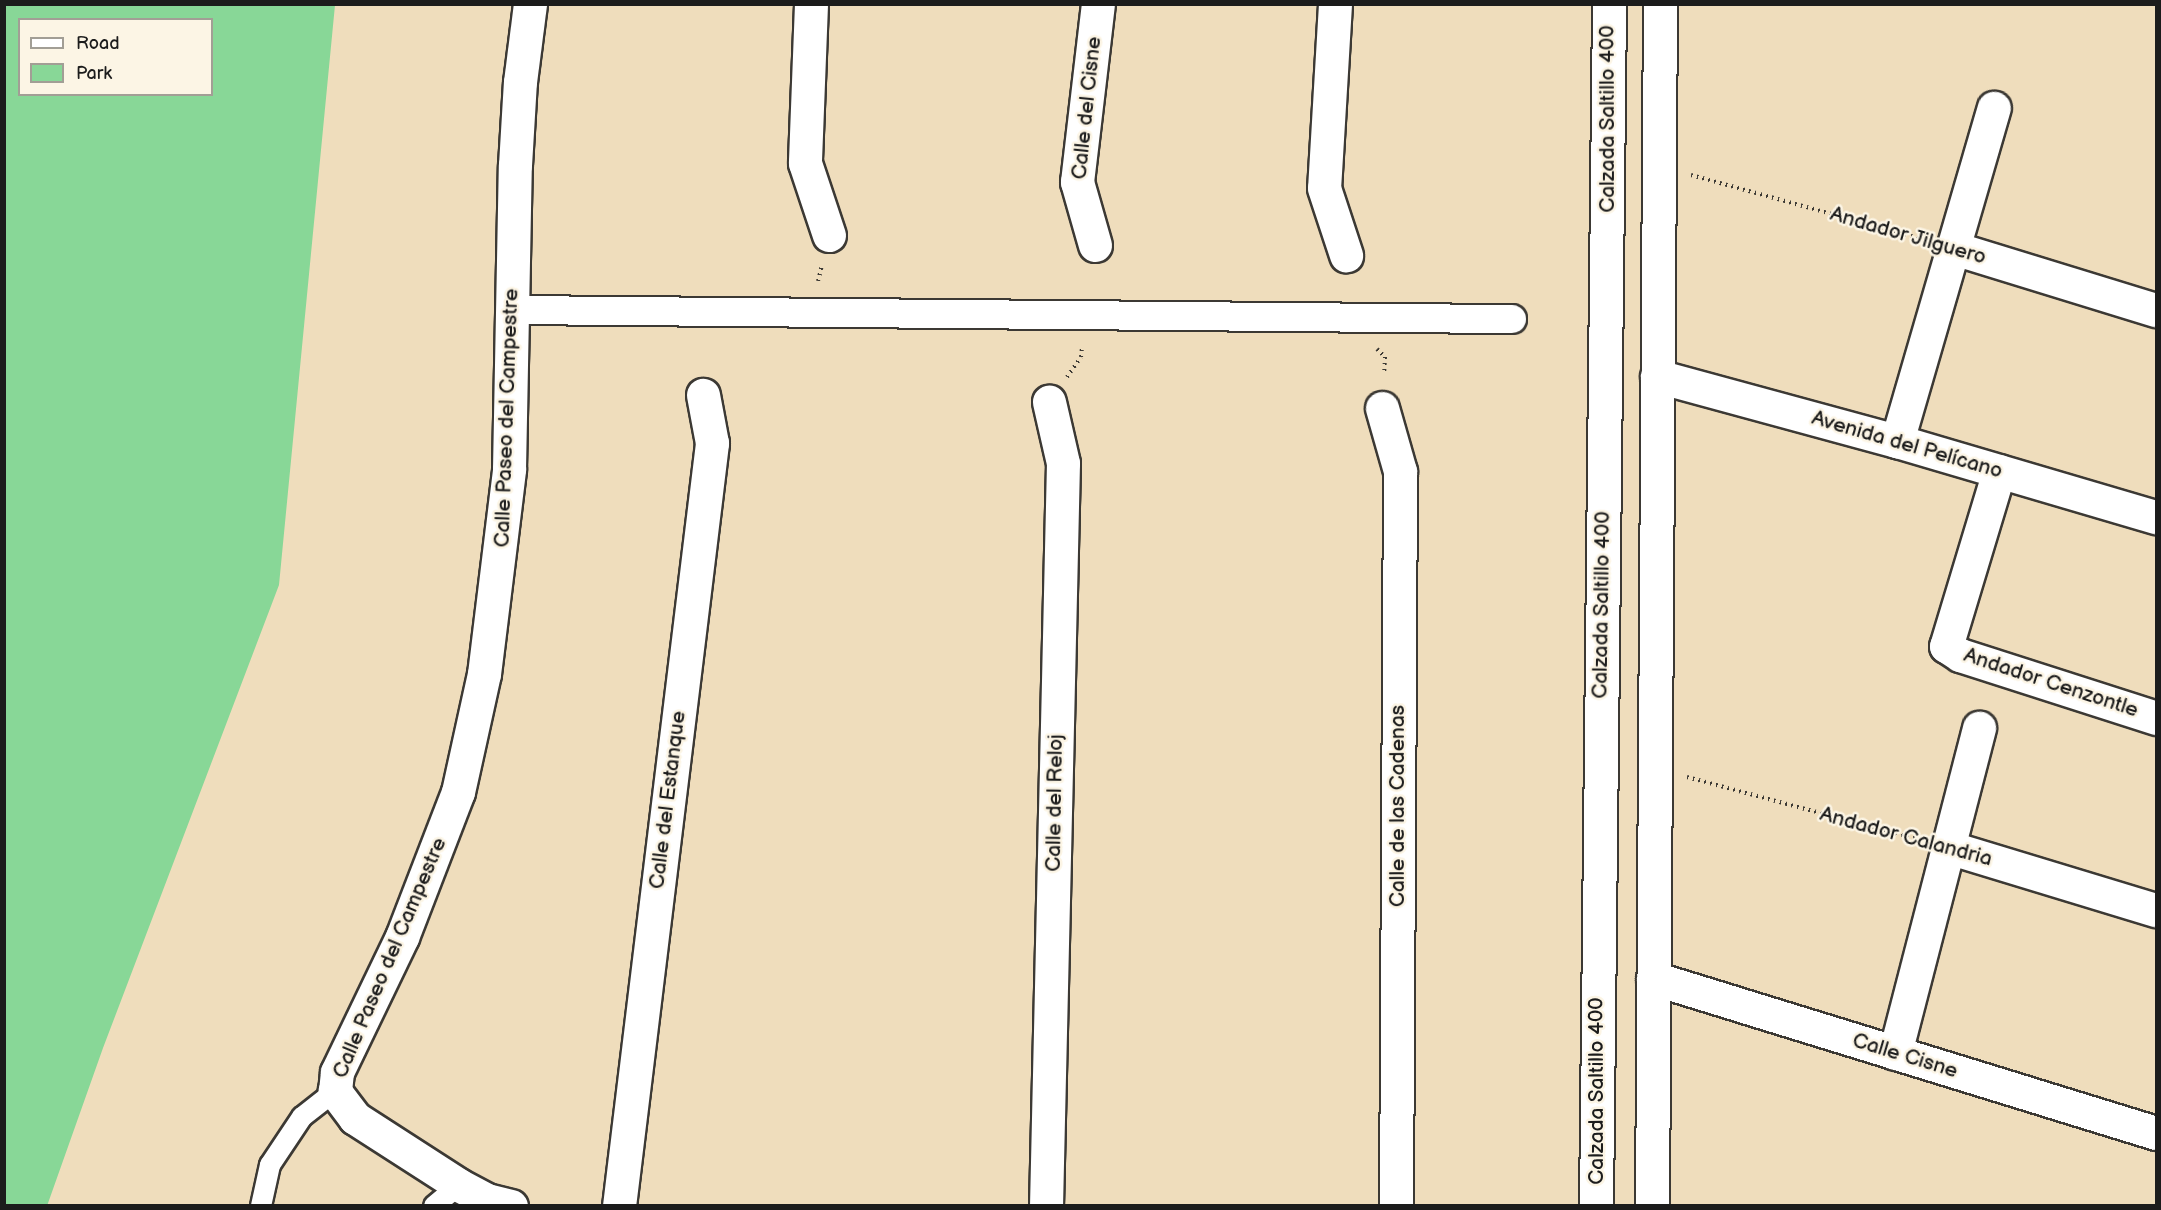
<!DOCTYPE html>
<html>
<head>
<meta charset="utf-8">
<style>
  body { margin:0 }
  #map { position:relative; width:2161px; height:1210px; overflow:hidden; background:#efddbc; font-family:"Balsamiq Sans",sans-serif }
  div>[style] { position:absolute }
  .green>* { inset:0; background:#88d797 }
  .path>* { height:4px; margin-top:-2px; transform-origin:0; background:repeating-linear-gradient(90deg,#3c3934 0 1.5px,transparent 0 6px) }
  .roads { filter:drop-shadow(2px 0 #3c3934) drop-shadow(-2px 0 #3c3934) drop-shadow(0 2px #3c3934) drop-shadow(0 -2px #3c3934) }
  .service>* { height:20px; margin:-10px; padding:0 10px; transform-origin:10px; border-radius:10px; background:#fff }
  .pedestrian>* { height:28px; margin:-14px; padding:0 14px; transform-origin:14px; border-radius:14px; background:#fff }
  .minor>* { height:33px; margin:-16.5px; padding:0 16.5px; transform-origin:16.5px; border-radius:16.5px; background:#fff }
  .primary>* { height:33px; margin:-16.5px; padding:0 16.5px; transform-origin:16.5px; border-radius:16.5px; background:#fff }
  span { translate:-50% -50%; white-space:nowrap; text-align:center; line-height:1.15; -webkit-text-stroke:5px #fcf5e5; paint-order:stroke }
  .street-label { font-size:21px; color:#1c1c1c }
  .frame { position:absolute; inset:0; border:6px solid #1c1c1c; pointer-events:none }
  .legend { position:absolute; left:18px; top:18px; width:195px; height:78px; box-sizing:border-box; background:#fcf5e5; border:2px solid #a29e95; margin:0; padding:8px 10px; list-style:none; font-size:18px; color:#1c1c1c }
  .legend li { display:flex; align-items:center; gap:12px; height:30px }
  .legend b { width:30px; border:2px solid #a29e95 }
</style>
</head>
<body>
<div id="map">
  <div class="green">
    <i style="clip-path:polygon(evenodd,5px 4px,335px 5px,279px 585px,103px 1048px,47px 1206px,4px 1205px,5px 4px,20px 20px,212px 20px,212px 94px,20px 94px,20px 20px)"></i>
  </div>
  <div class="path">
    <i style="left:1691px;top:175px;width:239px;rotate:15.5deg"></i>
    <i style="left:818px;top:281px;width:16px;rotate:-76deg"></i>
    <i style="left:1377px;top:349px;width:11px;rotate:45deg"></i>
    <i style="left:1385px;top:357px;width:18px;rotate:93deg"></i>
    <i style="left:1067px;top:377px;width:24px;rotate:-55deg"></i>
    <i style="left:1081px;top:357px;width:10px;rotate:-84deg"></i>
    <i style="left:1687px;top:777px;width:238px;rotate:15.1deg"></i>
  </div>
  <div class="roads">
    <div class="service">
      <i style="left:261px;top:1206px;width:42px;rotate:-77.6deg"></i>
      <i style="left:270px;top:1165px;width:58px;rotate:-56.3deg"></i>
      <i style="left:302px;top:1117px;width:42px;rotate:-38.2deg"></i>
      <i style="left:434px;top:1206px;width:33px;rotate:-40deg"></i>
    </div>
    <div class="pedestrian">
      <i style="left:512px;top:310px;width:1000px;rotate:0.52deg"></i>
    </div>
    <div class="minor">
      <i style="left:811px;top:4px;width:159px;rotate:92.2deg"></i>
      <i style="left:805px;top:163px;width:76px;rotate:71.6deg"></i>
      <i style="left:1335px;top:4px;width:184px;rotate:93.4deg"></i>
      <i style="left:1324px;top:188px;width:71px;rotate:71.8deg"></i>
      <i style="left:1095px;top:245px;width:66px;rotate:-105.9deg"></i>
      <i style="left:1077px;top:182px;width:179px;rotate:-83.3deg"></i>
      <i style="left:1954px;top:248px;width:211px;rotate:17.1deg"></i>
      <i style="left:1657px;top:376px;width:249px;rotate:15.2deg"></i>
      <i style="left:1897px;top:441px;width:270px;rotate:16.4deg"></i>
      <i style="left:1382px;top:408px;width:66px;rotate:74.1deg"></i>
      <i style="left:1400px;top:471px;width:735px;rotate:90.31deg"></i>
      <i style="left:1897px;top:441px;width:347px;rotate:-73.8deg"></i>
      <i style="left:1999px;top:471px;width:183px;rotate:106.8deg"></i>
      <i style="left:1946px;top:646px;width:17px;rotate:33deg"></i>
      <i style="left:1960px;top:655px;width:206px;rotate:17.8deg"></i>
      <i style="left:1948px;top:847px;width:217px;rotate:16.9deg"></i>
      <i style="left:1653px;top:978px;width:526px;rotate:17.13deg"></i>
      <i style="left:1895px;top:1053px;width:336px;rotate:-75.5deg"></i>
      <i style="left:511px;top:1206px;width:25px;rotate:-166deg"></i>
      <i style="left:487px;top:1200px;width:32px;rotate:-152deg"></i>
      <i style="left:459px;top:1185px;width:124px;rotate:-147.2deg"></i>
      <i style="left:355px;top:1118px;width:34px;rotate:-127deg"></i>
      <i style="left:335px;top:1091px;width:19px;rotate:-84deg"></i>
      <i style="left:337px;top:1072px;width:150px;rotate:-64.3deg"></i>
      <i style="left:402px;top:937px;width:155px;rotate:-68.9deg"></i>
      <i style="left:458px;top:792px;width:121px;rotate:-77.6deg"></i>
      <i style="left:484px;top:674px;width:207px;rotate:-83deg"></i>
      <i style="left:509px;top:469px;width:304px;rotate:-88.9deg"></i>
      <i style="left:515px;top:165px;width:83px;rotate:-86.6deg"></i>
      <i style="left:520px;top:82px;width:79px;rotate:-82.7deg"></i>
      <i style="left:619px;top:1206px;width:769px;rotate:-83.05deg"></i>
      <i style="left:712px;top:443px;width:49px;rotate:-100.6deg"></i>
      <i style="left:1046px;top:1206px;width:743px;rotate:-88.69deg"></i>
      <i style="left:1063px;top:463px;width:63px;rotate:-102.9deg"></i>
    </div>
    <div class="primary">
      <i style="left:1596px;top:1206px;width:1202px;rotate:-89.38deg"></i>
      <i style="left:1652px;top:1206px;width:1202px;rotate:-89.62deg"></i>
    </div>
  </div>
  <div class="street-label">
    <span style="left:1087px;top:108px;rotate:-84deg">Calle del Cisne</span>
    <span style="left:1608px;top:119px;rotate:-90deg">Calzada Saltillo 400</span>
    <span style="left:1908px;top:236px;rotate:16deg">Andador Jilguero</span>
    <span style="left:507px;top:418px;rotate:-88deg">Calle Paseo del Campestre</span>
    <span style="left:1907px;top:445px;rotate:16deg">Avenida del Pelícano</span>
    <span style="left:1602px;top:605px;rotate:-89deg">Calzada Saltillo 400</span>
    <span style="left:2051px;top:683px;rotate:18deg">Andador Cenzontle</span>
    <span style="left:668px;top:800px;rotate:-83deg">Calle del Estanque</span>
    <span style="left:1055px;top:803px;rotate:-89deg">Calle del Reloj</span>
    <span style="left:1398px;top:806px;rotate:-90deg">Calle de las Cadenas</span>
    <span style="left:1906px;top:837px;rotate:15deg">Andador Calandria</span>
    <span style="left:390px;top:958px;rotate:-67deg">Calle Paseo del Campestre</span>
    <span style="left:1905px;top:1056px;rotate:17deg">Calle Cisne</span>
    <span style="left:1597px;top:1091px;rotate:-90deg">Calzada Saltillo 400</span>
  </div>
  <div class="frame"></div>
  <ul class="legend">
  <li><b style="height:8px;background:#fff"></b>Road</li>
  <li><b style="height:16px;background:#88d797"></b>Park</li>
  </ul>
</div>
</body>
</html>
